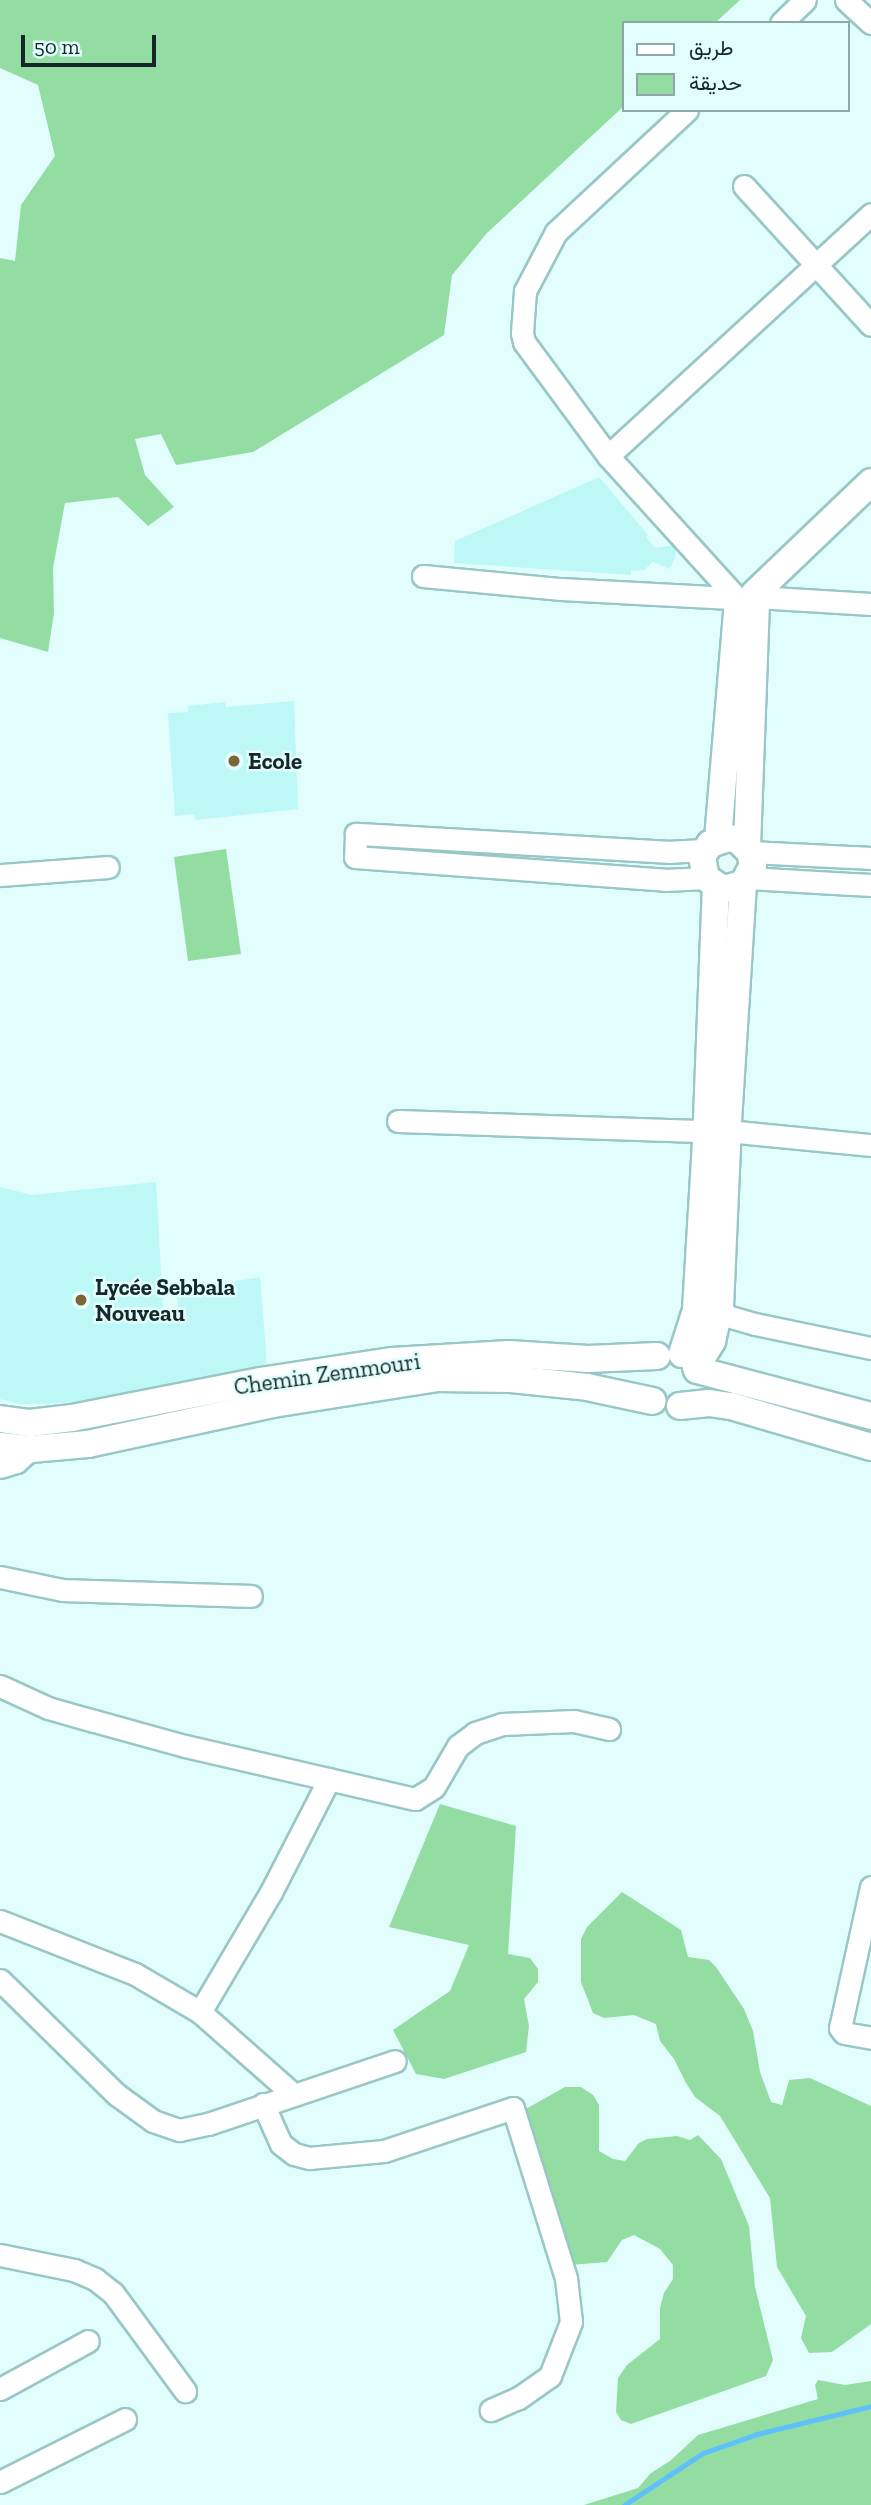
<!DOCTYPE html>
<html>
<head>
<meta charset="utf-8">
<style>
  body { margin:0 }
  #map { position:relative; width:871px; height:2505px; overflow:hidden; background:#e1fdfc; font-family:"Zilla Slab",Vazirmatn,serif }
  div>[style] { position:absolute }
  .built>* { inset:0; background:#bdf8f6 }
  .green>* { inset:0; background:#93dda2 }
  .stream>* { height:5px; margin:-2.5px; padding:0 2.5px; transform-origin:2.5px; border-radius:2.5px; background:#5fc1fb }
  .roads { filter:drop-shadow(2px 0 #98c7c6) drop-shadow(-2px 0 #98c7c6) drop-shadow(0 2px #98c7c6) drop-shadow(0 -2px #98c7c6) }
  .minor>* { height:21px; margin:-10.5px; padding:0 10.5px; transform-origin:10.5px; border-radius:10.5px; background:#fff }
  .tertiary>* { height:26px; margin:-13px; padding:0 13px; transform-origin:13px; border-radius:13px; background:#fff }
  .dots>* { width:19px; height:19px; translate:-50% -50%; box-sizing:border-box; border:4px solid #e1fdfc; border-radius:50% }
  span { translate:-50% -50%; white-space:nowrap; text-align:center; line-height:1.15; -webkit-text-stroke:5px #e1fdfc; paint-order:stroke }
  .poi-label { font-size:23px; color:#152827; font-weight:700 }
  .left { translate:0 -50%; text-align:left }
  .street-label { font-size:23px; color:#152827 }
  .legend { position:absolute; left:622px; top:21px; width:228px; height:91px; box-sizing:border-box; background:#e1fdfc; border:2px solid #8fa8a7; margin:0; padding:9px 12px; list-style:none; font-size:21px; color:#152827 }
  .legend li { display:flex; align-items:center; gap:14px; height:35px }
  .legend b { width:35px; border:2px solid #8fa8a7 }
  .scale { position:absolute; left:21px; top:35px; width:135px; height:32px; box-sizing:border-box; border:4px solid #152827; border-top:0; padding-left:9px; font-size:21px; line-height:24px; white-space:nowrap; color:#152827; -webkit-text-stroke:5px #e1fdfc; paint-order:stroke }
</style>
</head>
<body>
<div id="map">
  <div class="built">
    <i style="clip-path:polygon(599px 477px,648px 535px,646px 537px,655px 548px,675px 545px,676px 555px,670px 569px,653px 562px,644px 570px,631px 571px,631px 575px,454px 563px,455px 541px)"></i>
    <i style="clip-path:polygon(294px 701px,298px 809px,195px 820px,195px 814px,175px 816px,168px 713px,188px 712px,188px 706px,225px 702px,226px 707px)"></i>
    <i style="clip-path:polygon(156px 1182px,163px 1308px,180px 1321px,176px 1291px,260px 1277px,267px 1364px,125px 1397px,47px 1404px,19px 1404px,0 1399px,0 1187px,32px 1195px)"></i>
  </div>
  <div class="green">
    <i style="clip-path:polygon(0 0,740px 0,715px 23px,624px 23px,624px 106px,487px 233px,452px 275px,444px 335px,253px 452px,176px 465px,161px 434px,135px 439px,145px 475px,174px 507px,148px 526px,118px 497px,65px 503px,53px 568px,54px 613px,48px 652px,0 638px,0 258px,15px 261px,21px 205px,55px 156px,38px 85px,0 68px)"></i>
    <i style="clip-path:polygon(226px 849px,241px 954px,188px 961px,174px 857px)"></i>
    <i style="clip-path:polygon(440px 1804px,516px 1826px,508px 1954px,530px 1958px,538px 1969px,538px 1982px,524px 1999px,529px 2026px,526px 2052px,444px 2079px,416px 2074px,393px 2030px,450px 1991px,469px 1945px,389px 1927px)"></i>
    <i style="clip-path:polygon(622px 1892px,681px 1930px,688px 1957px,709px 1960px,716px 1967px,744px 2009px,753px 2031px,760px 2072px,771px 2102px,782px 2105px,789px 2080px,810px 2078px,871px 2106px,871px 2324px,832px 2352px,809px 2353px,801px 2338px,806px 2316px,777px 2267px,770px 2198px,720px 2116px,695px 2097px,686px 2083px,674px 2059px,660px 2041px,656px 2024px,634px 2015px,604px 2018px,593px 2013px,581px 1982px,581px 1939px,587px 1927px)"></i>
    <i style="clip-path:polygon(565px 2087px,581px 2087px,593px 2095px,599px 2105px,599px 2151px,613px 2159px,625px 2161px,639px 2143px,647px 2139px,677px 2136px,690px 2140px,698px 2135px,721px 2159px,749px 2226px,755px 2287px,773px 2360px,766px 2376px,631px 2424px,621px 2420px,616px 2412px,618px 2378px,627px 2365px,660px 2339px,660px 2308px,664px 2293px,673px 2279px,673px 2265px,660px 2249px,634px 2235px,622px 2240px,607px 2262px,570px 2265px,524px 2110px)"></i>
    <i style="clip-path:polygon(818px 2380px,845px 2385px,871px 2381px,871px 2505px,584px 2505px,638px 2488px,651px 2473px,670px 2461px,698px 2435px,818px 2399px,815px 2385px)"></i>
  </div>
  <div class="stream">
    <i style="left:624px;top:2505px;width:95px;rotate:-33.4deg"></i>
    <i style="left:703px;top:2453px;width:57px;rotate:-19.4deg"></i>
    <i style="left:757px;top:2434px;width:117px;rotate:-13.8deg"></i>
  </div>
  <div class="roads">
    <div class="minor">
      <i style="left:846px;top:0;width:34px;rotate:43deg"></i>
      <i style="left:781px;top:23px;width:33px;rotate:-44deg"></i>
      <i style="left:687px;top:110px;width:179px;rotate:137deg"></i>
      <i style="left:556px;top:232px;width:67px;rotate:117.7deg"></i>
      <i style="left:525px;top:291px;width:42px;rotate:94.1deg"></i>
      <i style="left:522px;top:333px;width:9px;rotate:77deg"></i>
      <i style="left:524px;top:342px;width:142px;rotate:53.6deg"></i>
      <i style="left:608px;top:456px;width:186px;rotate:47.8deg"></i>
      <i style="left:744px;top:186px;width:188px;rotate:47.6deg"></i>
      <i style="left:608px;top:456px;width:357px;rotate:-42.6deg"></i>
      <i style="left:423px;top:576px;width:139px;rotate:5.4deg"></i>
      <i style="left:561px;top:589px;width:170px;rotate:3deg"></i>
      <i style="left:756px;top:597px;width:115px;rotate:3.5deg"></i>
      <i style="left:704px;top:850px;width:33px;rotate:177deg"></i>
      <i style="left:671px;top:852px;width:316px;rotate:-176.7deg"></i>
      <i style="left:356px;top:834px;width:23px;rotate:92deg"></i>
      <i style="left:355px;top:857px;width:311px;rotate:4.2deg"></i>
      <i style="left:665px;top:880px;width:41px;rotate:-2.8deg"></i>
      <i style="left:750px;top:852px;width:121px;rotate:2.8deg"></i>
      <i style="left:0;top:875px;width:108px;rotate:-4.2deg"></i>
      <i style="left:748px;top:878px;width:123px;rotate:3.3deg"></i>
      <i style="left:398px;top:1121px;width:308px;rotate:1.9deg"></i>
      <i style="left:727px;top:1131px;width:145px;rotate:5.6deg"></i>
      <i style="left:720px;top:1307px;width:11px;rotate:52deg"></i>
      <i style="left:727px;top:1316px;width:29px;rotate:16deg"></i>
      <i style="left:755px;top:1324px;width:118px;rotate:11.7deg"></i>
      <i style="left:0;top:1467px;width:17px;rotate:-17deg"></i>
      <i style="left:16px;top:1462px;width:20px;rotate:-41deg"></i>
      <i style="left:0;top:1577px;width:64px;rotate:11.7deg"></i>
      <i style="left:63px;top:1590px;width:188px;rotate:1.8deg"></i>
      <i style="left:0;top:1686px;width:53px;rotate:24.6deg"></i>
      <i style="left:48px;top:1708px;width:48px;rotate:15.8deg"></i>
      <i style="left:94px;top:1721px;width:94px;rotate:15.4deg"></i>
      <i style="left:185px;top:1746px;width:236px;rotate:13deg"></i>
      <i style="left:415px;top:1799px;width:22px;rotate:-32deg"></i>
      <i style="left:434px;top:1787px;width:48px;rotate:-59.7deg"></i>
      <i style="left:458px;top:1746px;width:21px;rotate:-37deg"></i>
      <i style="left:475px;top:1733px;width:28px;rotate:-18deg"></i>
      <i style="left:502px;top:1724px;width:72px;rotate:-2.4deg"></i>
      <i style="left:574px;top:1721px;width:36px;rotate:13deg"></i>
      <i style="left:871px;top:1887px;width:144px;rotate:102.4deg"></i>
      <i style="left:840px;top:2028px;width:6px;rotate:51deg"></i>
      <i style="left:844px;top:2033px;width:27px;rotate:10deg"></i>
      <i style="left:0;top:1921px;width:145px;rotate:21.4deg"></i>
      <i style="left:135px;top:1974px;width:75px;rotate:30.3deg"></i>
      <i style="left:200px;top:2012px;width:124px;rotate:41.4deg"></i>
      <i style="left:0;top:1980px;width:163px;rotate:44.5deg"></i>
      <i style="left:116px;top:2094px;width:46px;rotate:36.1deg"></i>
      <i style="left:153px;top:2121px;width:28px;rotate:19deg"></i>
      <i style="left:179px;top:2130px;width:30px;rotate:-12deg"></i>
      <i style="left:208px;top:2124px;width:197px;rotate:-18.6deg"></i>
      <i style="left:200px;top:2012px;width:139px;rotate:-59.4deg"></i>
      <i style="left:271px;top:1892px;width:127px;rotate:-62.8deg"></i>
      <i style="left:263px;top:2104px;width:44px;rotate:65.8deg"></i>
      <i style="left:281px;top:2144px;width:16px;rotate:38deg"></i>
      <i style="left:294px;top:2154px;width:16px;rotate:15deg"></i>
      <i style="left:309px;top:2158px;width:75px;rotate:-5.3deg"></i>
      <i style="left:384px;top:2151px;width:136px;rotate:-18.4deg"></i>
      <i style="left:513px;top:2108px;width:178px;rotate:72.7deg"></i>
      <i style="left:566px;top:2278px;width:44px;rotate:83.5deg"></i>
      <i style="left:571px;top:2322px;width:58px;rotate:111.3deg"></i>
      <i style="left:550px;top:2376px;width:39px;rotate:145deg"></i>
      <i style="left:518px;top:2398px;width:30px;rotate:156deg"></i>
      <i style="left:0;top:2255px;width:76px;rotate:11.5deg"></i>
      <i style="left:74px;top:2270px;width:23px;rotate:23deg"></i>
      <i style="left:95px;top:2279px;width:23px;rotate:38deg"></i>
      <i style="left:113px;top:2293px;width:122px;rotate:53.7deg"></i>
      <i style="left:0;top:2389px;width:100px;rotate:-28.6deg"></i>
      <i style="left:0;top:2482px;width:140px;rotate:-26.7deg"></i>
    </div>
    <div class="tertiary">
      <i style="left:754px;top:594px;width:162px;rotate:-43.7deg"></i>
      <i style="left:718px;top:839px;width:228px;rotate:-85.2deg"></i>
      <i style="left:747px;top:847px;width:241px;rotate:-87.9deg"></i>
      <i style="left:682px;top:1354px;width:46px;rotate:-72.3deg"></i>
      <i style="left:696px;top:1310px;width:166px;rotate:-86.6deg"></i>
      <i style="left:706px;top:1144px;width:257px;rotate:-87.8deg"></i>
      <i style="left:696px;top:1367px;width:31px;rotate:-58deg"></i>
      <i style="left:712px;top:1341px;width:35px;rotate:-77deg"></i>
      <i style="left:720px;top:1307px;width:185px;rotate:-87.5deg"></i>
      <i style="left:728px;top:1122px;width:238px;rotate:-86.4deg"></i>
      <i style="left:743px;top:884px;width:21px;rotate:-62deg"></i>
      <i style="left:753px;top:865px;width:13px;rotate:-103deg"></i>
      <i style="left:750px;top:852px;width:17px;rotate:-135deg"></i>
      <i style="left:738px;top:840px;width:9px;rotate:-167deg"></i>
      <i style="left:729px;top:838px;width:20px;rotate:162deg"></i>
      <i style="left:710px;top:844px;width:15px;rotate:122deg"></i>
      <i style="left:702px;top:857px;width:21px;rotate:79deg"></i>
      <i style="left:706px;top:878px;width:20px;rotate:33deg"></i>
      <i style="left:723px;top:889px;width:21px;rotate:-14deg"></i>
      <i style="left:697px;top:1370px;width:180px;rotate:14.8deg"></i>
      <i style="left:680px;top:1406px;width:29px;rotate:-6deg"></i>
      <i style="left:709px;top:1403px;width:22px;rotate:8deg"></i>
      <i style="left:731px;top:1406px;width:146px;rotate:16.3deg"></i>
      <i style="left:0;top:1419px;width:30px;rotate:8deg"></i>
      <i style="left:30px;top:1423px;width:42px;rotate:-6.8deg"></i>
      <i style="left:72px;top:1418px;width:192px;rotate:-11.1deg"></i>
      <i style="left:260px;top:1381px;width:134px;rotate:-8.6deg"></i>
      <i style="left:392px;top:1361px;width:117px;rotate:-3.4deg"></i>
      <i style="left:509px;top:1354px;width:79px;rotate:3.6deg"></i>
      <i style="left:588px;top:1359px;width:69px;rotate:-2.5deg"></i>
      <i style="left:0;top:1446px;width:31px;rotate:6deg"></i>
      <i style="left:31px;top:1449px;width:57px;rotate:-5deg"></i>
      <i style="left:88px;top:1444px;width:189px;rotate:-12.2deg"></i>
      <i style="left:273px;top:1404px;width:167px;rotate:-9deg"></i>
      <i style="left:438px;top:1378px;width:73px;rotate:0.8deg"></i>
      <i style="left:511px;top:1379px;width:76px;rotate:6deg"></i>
      <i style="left:587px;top:1387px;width:67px;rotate:12deg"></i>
    </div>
  </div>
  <div class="dots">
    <i style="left:234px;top:761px;background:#7c6636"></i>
    <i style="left:81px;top:1300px;background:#7c6636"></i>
  </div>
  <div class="poi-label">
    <span class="left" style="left:248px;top:761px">Ecole</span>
    <span class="left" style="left:95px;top:1300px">Lycée Sebbala<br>Nouveau</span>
  </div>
  <div class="street-label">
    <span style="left:327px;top:1374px;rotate:-8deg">Chemin Zemmouri</span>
  </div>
  <ul class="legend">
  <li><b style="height:9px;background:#fff"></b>طريق</li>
  <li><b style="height:19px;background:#93dda2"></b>حديقة</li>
  </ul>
  <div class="scale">50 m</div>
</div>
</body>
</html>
